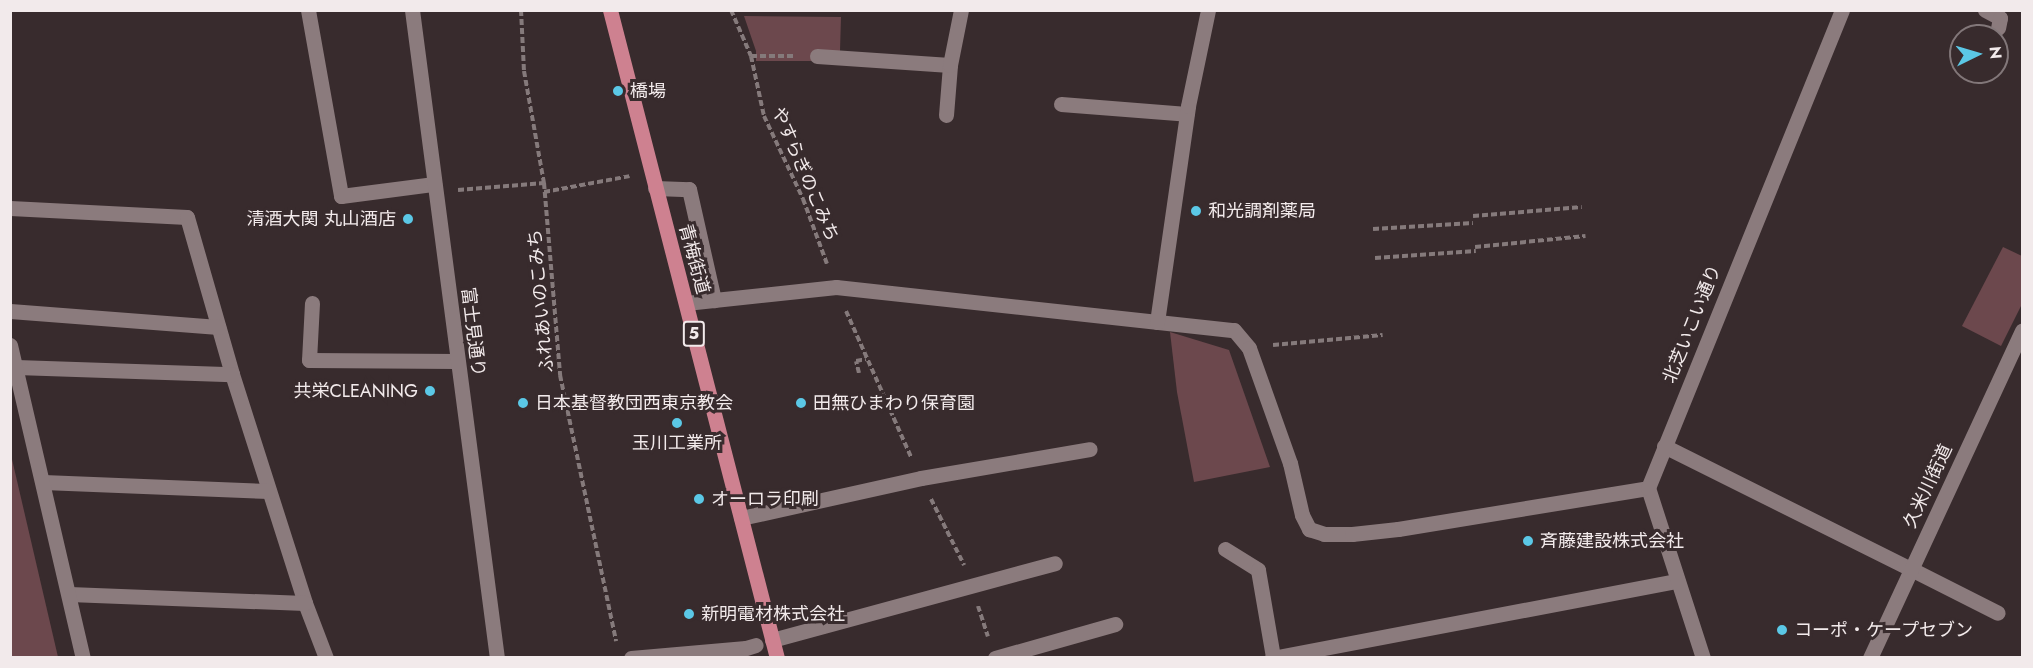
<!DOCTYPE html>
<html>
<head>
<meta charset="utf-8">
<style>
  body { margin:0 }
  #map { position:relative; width:2033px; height:668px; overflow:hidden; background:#382b2d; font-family:Jost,"Noto Sans JP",sans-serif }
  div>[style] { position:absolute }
  .green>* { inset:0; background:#6c484d }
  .path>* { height:4px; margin-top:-2px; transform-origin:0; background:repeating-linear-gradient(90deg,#857a7b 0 6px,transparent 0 9px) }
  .service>* { height:15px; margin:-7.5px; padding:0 7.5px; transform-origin:7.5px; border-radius:7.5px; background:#8b7b7d }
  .minor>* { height:15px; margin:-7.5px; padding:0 7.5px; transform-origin:7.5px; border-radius:7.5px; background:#8b7b7d }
  .primary>* { height:15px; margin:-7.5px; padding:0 7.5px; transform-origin:7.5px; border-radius:7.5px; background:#ce8190 }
  .dots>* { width:16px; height:16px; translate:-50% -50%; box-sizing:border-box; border:3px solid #382b2d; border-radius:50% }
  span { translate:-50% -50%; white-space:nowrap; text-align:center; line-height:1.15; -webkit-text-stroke:6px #382b2d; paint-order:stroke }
  .shield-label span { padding:2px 4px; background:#382b2d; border:2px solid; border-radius:4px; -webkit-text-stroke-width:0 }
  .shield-label { font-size:16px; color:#f2eaeb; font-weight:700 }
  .poi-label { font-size:18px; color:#f2eaeb }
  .left { translate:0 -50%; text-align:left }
  .right { translate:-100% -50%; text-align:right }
  .street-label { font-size:18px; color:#f2eaeb }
  .frame { position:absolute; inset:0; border:12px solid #f2eaeb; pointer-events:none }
  .north { position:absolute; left:1949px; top:24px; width:60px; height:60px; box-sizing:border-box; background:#382b2d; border:2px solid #827779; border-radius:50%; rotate:85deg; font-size:16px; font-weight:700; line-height:24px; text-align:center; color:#f2eaeb }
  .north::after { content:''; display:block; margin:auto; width:21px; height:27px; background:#5bc8e6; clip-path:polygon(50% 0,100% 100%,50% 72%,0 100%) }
</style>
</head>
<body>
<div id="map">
  <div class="green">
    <i style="clip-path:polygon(744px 16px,841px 17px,840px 51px,817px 61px,756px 61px,756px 51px)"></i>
    <i style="clip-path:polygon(2003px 247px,2022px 256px,2022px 304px,2001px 346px,1962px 326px)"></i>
    <i style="clip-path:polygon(1170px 332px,1229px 350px,1270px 467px,1194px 482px,1177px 392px)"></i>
    <i style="clip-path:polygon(11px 455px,58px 657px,11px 657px)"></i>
  </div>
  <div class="path">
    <i style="left:521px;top:10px;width:61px;rotate:87.2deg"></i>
    <i style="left:524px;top:71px;width:114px;rotate:79.9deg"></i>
    <i style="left:544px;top:183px;width:193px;rotate:85.2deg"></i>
    <i style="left:560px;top:375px;width:272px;rotate:78.1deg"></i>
    <i style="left:731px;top:10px;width:50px;rotate:66.5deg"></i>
    <i style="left:751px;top:56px;width:61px;rotate:77.8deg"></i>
    <i style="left:764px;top:116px;width:92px;rotate:64.8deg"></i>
    <i style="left:803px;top:199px;width:69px;rotate:69.7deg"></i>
    <i style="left:751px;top:56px;width:44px"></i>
    <i style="left:458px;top:190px;width:86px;rotate:-4.7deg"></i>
    <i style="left:544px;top:192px;width:87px;rotate:-10.5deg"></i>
    <i style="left:1473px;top:216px;width:109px;rotate:-4.7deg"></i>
    <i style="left:1373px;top:229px;width:100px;rotate:-3.4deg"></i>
    <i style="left:1475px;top:247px;width:111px;rotate:-5.7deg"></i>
    <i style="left:1375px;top:258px;width:101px;rotate:-4deg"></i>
    <i style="left:846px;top:311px;width:160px;rotate:66deg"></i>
    <i style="left:1273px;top:345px;width:110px;rotate:-5.2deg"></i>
    <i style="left:859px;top:373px;width:12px;rotate:-104deg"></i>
    <i style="left:856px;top:361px;width:10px;rotate:-11deg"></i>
    <i style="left:931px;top:499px;width:74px;rotate:63.4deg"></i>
    <i style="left:978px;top:606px;width:32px;rotate:72deg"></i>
  </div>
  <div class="service">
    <i style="left:308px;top:10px;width:189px;rotate:79.9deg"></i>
    <i style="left:341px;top:196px;width:94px;rotate:-7.4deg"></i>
    <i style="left:1985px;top:10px;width:17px;rotate:28deg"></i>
    <i style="left:2000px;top:18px;width:10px;rotate:101deg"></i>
    <i style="left:1061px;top:104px;width:126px;rotate:4.5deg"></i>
    <i style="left:655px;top:188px;width:34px;rotate:2deg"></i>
    <i style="left:689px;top:189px;width:114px;rotate:77.3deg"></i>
    <i style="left:10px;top:208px;width:177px;rotate:2.9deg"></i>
    <i style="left:187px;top:217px;width:163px;rotate:74deg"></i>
    <i style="left:232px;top:374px;width:240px;rotate:72.3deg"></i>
    <i style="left:305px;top:603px;width:59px;rotate:69.1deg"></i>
    <i style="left:312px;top:303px;width:57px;rotate:93deg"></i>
    <i style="left:309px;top:360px;width:147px;rotate:0.4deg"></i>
    <i style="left:10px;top:311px;width:209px;rotate:4.4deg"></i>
    <i style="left:16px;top:367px;width:216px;rotate:1.9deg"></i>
    <i style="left:43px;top:482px;width:226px;rotate:2.3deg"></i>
    <i style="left:741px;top:518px;width:184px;rotate:-12.5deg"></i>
    <i style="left:921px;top:478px;width:171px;rotate:-9.7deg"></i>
    <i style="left:1225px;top:549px;width:39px;rotate:32deg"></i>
    <i style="left:1258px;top:570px;width:88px;rotate:80.2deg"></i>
    <i style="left:1911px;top:569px;width:97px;rotate:26.8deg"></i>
    <i style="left:69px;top:594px;width:236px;rotate:2.2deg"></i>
    <i style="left:772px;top:640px;width:293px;rotate:-15.2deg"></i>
    <i style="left:631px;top:658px;width:115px;rotate:-5deg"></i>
    <i style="left:746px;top:648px;width:10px;rotate:-17deg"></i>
    <i style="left:995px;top:658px;width:125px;rotate:-15.8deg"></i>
  </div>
  <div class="minor">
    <i style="left:412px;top:10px;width:654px;rotate:82.53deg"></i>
    <i style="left:817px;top:56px;width:133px;rotate:3.9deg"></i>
    <i style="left:946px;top:115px;width:50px;rotate:-85.4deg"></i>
    <i style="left:950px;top:65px;width:56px;rotate:-78.7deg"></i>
    <i style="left:686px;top:303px;width:151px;rotate:-6.1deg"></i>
    <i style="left:836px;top:287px;width:400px;rotate:6.2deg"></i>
    <i style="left:1234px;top:330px;width:23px;rotate:50deg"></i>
    <i style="left:1249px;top:348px;width:122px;rotate:70.4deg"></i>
    <i style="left:1290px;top:463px;width:53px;rotate:77deg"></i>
    <i style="left:1302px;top:515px;width:16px;rotate:63deg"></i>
    <i style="left:1309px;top:529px;width:16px;rotate:18deg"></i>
    <i style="left:1324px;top:534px;width:28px"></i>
    <i style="left:1352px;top:534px;width:46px;rotate:-6.2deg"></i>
    <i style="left:1398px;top:529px;width:253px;rotate:-9.3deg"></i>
    <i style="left:1157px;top:322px;width:218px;rotate:-81.8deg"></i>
    <i style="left:1188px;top:106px;width:98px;rotate:-78.2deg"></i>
    <i style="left:10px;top:345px;width:321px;rotate:76.9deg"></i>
    <i style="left:1664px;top:446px;width:276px;rotate:26.5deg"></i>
    <i style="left:1272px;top:658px;width:412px;rotate:-10.8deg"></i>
    <i style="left:1703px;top:658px;width:179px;rotate:-107.9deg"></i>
    <i style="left:1648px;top:488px;width:516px;rotate:-67.91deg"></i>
    <i style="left:1870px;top:658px;width:361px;rotate:-65.1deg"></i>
  </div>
  <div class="primary">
    <i style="left:610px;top:10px;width:669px;rotate:75.55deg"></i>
  </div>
  <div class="dots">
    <i style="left:618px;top:91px;background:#5bc8e6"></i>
    <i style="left:1196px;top:211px;background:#5bc8e6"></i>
    <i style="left:408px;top:219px;background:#5bc8e6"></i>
    <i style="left:430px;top:391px;background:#5bc8e6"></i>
    <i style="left:523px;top:403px;background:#5bc8e6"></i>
    <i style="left:801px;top:403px;background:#5bc8e6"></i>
    <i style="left:677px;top:423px;background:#5bc8e6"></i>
    <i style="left:699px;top:499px;background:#5bc8e6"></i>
    <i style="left:1528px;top:541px;background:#5bc8e6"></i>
    <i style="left:689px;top:614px;background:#5bc8e6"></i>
    <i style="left:1782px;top:630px;background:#5bc8e6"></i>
  </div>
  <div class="shield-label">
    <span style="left:694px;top:334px">5</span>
  </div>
  <div class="poi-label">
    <span class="left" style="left:630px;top:91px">橋場</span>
    <span class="left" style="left:1208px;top:211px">和光調剤薬局</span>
    <span class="right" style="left:396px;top:219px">清酒大関 丸山酒店</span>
    <span class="right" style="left:418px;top:391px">共栄CLEANING</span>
    <span class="left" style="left:535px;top:403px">日本基督教団西東京教会</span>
    <span class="left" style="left:813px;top:403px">田無ひまわり保育園</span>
    <span style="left:677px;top:443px">玉川工業所</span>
    <span class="left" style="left:711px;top:499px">オーロラ印刷</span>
    <span class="left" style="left:1540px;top:541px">斉藤建設株式会社</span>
    <span class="left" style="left:701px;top:614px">新明電材株式会社</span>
    <span class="left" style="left:1794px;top:630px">コーポ・ケープセブン</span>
  </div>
  <div class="street-label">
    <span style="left:805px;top:174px;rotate:67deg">やすらぎのこみち</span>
    <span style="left:694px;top:259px;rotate:75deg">青梅街道</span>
    <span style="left:541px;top:301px;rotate:-95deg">ふれあいのこみち</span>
    <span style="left:1692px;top:324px;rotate:-68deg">北芝いこい通り</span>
    <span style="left:473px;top:332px;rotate:83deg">富士見通り</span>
    <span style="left:1928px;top:486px;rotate:-65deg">久米川街道</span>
  </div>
  <div class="frame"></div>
  <div class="north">N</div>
</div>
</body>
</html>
